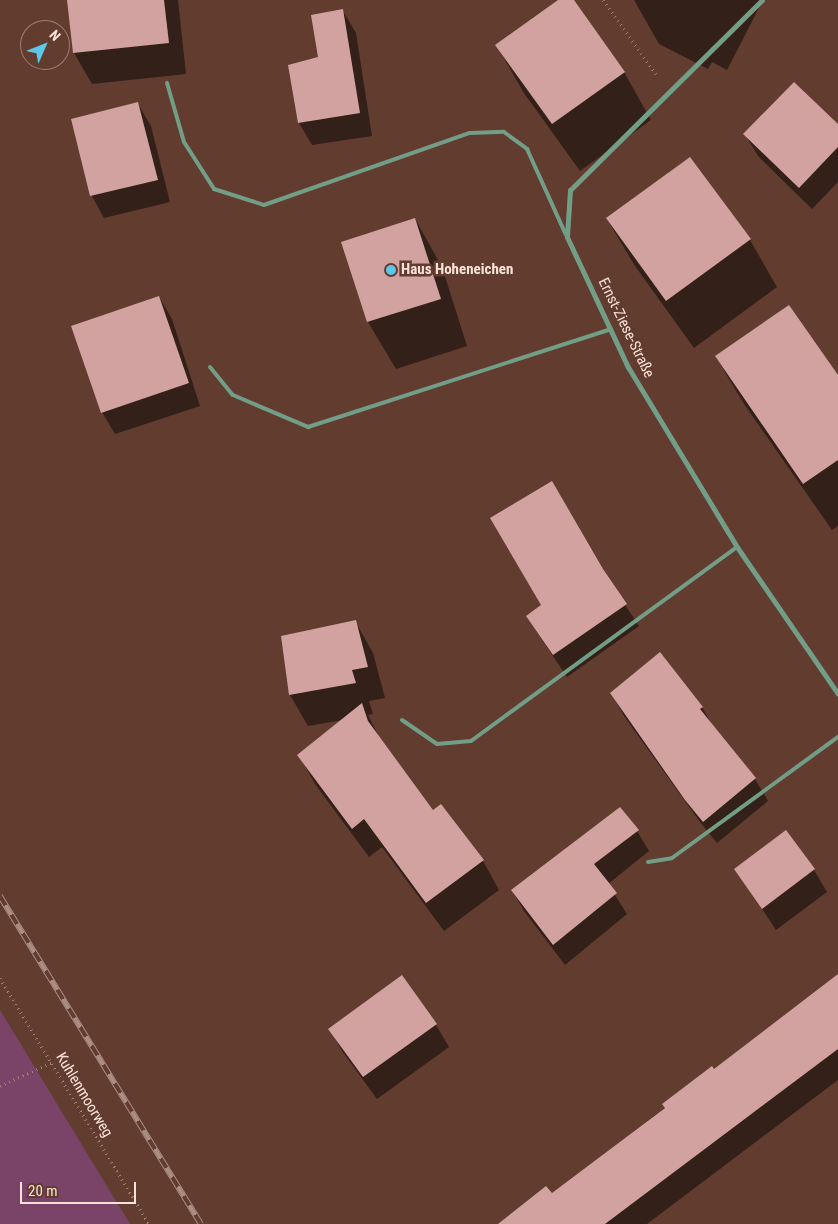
<!DOCTYPE html>
<html>
<head>
<meta charset="utf-8">
<style>
  body { margin:0 }
  #map { position:relative; width:838px; height:1224px; overflow:hidden; background:#613c2f; font-family:"Roboto Condensed",sans-serif }
  div>[style] { position:absolute }
  .green>* { inset:0; background:#794468 }
  .shadow>* { inset:0; background:#0007 }
  .building>* { inset:0; background:#d2a2a0 }
  .path>* { height:3px; margin-top:-1.5px; transform-origin:0; background:repeating-linear-gradient(90deg,#a08075 0 1px,transparent 0 5px) }
  .service>* { height:4px; margin:-2px; padding:0 2px; transform-origin:2px; border-radius:2px; background:#729d86 }
  .minor>* { height:5px; margin:-2.5px; padding:0 2.5px; transform-origin:2.5px; border-radius:2.5px; background:#729d86 }
  .rail>* { height:5.5px; margin-top:-2.75px; transform-origin:0; background:repeating-linear-gradient(90deg,#613c2f 0 11px,#ac8d83 0 22px); box-sizing:border-box; border-block:1px solid #ac8d83 }
  .dots>* { width:14px; height:14px; translate:-50% -50%; box-sizing:border-box; border:2px solid #613c2f; border-radius:50% }
  span { translate:-50% -50%; white-space:nowrap; text-align:center; line-height:1.15; -webkit-text-stroke:5px #613c2f; paint-order:stroke }
  .poi-label { font-size:15px; color:#fae2da; font-weight:700 }
  .left { translate:0 -50%; text-align:left }
  .street-label { font-size:15px; color:#fae2da }
  .north { position:absolute; left:20px; top:20px; width:50px; height:50px; box-sizing:border-box; background:#613c2f; border:1px solid #9e7e73; border-radius:50%; rotate:46deg; font-size:14px; font-weight:700; line-height:20px; text-align:center; color:#fae2da }
  .north::after { content:''; display:block; margin:auto; width:18px; height:22px; background:#5cc7e7; clip-path:polygon(50% 0,100% 100%,50% 72%,0 100%) }
  .scale { position:absolute; left:20px; top:1182px; width:116px; height:22px; box-sizing:border-box; border:2px solid #fae2da; border-top:0; padding-left:6px; font-size:15px; line-height:18px; white-space:nowrap; color:#fae2da; -webkit-text-stroke:4px #613c2f; paint-order:stroke }
</style>
</head>
<body>
<div id="map">
  <div class="green">
    <i style="clip-path:polygon(0 1010px,130px 1224px,0 1224px)"></i>
  </div>
  <div class="shadow">
    <i style="clip-path:polygon(68px 0,178px 0,186px 74px,92px 84px,74px 53px)"></i>
    <i style="clip-path:polygon(561px 0,572px 0,624px 72px,651px 120px,580px 171px,524px 93px,497px 46px)"></i>
    <i style="clip-path:polygon(634px 0,763px 0,727px 70px,712px 62px,708px 69px,659px 44px)"></i>
    <i style="clip-path:polygon(343px 11px,356px 33px,372px 136px,312px 145px,299px 123px,289px 66px,320px 58px)"></i>
    <i style="clip-path:polygon(138px 104px,151px 126px,170px 202px,104px 218px,92px 196px,72px 120px)"></i>
    <i style="clip-path:polygon(838px 126px,838px 182px,812px 209px,758px 156px,745px 134px)"></i>
    <i style="clip-path:polygon(689px 158px,750px 240px,777px 287px,694px 348px,635px 266px,607px 219px)"></i>
    <i style="clip-path:polygon(415px 219px,442px 267px,467px 346px,396px 369px,368px 322px,342px 242px)"></i>
    <i style="clip-path:polygon(159px 297px,172px 319px,200px 406px,115px 434px,102px 412px)"></i>
    <i style="clip-path:polygon(716px 357px,838px 377px,838px 526px,832px 530px,744px 404px)"></i>
    <i style="clip-path:polygon(602px 570px,639px 626px,567px 677px,527px 617px)"></i>
    <i style="clip-path:polygon(355px 621px,373px 653px,385px 698px,369px 701px,373px 714px,368px 715px,381px 741px,433px 812px,441px 805px,483px 861px,499px 890px,444px 931px,382px 847px,369px 857px,315px 784px,299px 755px,343px 720px,308px 726px,290px 695px,282px 637px)"></i>
    <i style="clip-path:polygon(612px 694px,702px 707px,715px 730px,755px 779px,768px 801px,717px 843px,700px 822px,624px 716px)"></i>
    <i style="clip-path:polygon(637px 831px,649px 851px,608px 884px,627px 914px,565px 965px,524px 911px,512px 890px)"></i>
    <i style="clip-path:polygon(786px 832px,814px 870px,827px 892px,776px 930px,736px 869px)"></i>
    <i style="clip-path:polygon(838px 975px,838px 1080px,647px 1224px,499px 1224px,552px 1194px)"></i>
    <i style="clip-path:polygon(436px 1025px,449px 1047px,377px 1099px,342px 1051px,330px 1029px)"></i>
  </div>
  <div class="building">
    <i style="clip-path:polygon(67px 0,164px 0,169px 43px,73px 53px)"></i>
    <i style="clip-path:polygon(558px 0,574px 0,625px 72px,552px 124px,495px 45px)"></i>
    <i style="clip-path:polygon(343px 9px,360px 113px,298px 123px,288px 65px,318px 57px,311px 15px)"></i>
    <i style="clip-path:polygon(794px 82px,838px 124px,838px 147px,799px 188px,743px 134px)"></i>
    <i style="clip-path:polygon(138px 102px,158px 180px,90px 196px,71px 119px)"></i>
    <i style="clip-path:polygon(690px 157px,751px 239px,666px 301px,606px 218px)"></i>
    <i style="clip-path:polygon(415px 218px,441px 299px,367px 322px,341px 242px)"></i>
    <i style="clip-path:polygon(159px 296px,189px 383px,101px 413px,71px 326px)"></i>
    <i style="clip-path:polygon(789px 305px,838px 375px,838px 460px,803px 484px,715px 356px)"></i>
    <i style="clip-path:polygon(552px 481px,603px 569px,627px 604px,553px 655px,526px 616px,541px 605px,490px 518px)"></i>
    <i style="clip-path:polygon(356px 620px,368px 667px,352px 670px,356px 683px,289px 695px,281px 636px)"></i>
    <i style="clip-path:polygon(660px 652px,703px 707px,700px 709px,756px 778px,703px 822px,685px 800px,610px 693px)"></i>
    <i style="clip-path:polygon(362px 703px,368px 721px,433px 810px,441px 804px,484px 860px,426px 903px,364px 819px,352px 829px,297px 755px)"></i>
    <i style="clip-path:polygon(620px 807px,639px 830px,594px 864px,617px 893px,553px 945px,511px 890px)"></i>
    <i style="clip-path:polygon(786px 830px,815px 869px,762px 909px,734px 869px)"></i>
    <i style="clip-path:polygon(838px 974px,838px 1049px,605px 1224px,498px 1224px,546px 1186px,552px 1193px,665px 1108px,662px 1104px,712px 1066px,714px 1069px)"></i>
    <i style="clip-path:polygon(402px 975px,437px 1024px,363px 1077px,328px 1029px)"></i>
  </div>
  <div class="path">
    <i style="left:603px;top:0;width:91px;rotate:54.4deg"></i>
    <i style="left:0;top:978px;width:288px;rotate:58.8deg"></i>
    <i style="left:0;top:1086px;width:56px;rotate:-24.3deg"></i>
  </div>
  <div class="service">
    <i style="left:167px;top:83px;width:61px;rotate:73.9deg"></i>
    <i style="left:184px;top:142px;width:56px;rotate:57.4deg"></i>
    <i style="left:214px;top:189px;width:52px;rotate:17.7deg"></i>
    <i style="left:264px;top:205px;width:218px;rotate:-19.3deg"></i>
    <i style="left:470px;top:133px;width:34px;rotate:-2deg"></i>
    <i style="left:504px;top:132px;width:29px;rotate:36deg"></i>
    <i style="left:527px;top:149px;width:94px;rotate:65.6deg"></i>
    <i style="left:210px;top:367px;width:36px;rotate:51deg"></i>
    <i style="left:233px;top:395px;width:82px;rotate:23.1deg"></i>
    <i style="left:308px;top:427px;width:318px;rotate:-17.9deg"></i>
    <i style="left:402px;top:720px;width:42px;rotate:34.4deg"></i>
    <i style="left:437px;top:744px;width:34px;rotate:-5deg"></i>
    <i style="left:471px;top:741px;width:329px;rotate:-36.1deg"></i>
    <i style="left:648px;top:862px;width:24px;rotate:-9deg"></i>
    <i style="left:672px;top:858px;width:205px;rotate:-36.1deg"></i>
  </div>
  <div class="minor">
    <i style="left:762px;top:0;width:270px;rotate:135.3deg"></i>
    <i style="left:570px;top:190px;width:47px;rotate:93.7deg"></i>
    <i style="left:567px;top:237px;width:144px;rotate:64.9deg"></i>
    <i style="left:628px;top:367px;width:210px;rotate:58.8deg"></i>
    <i style="left:737px;top:547px;width:178px;rotate:55.5deg"></i>
  </div>
  <div class="rail">
    <i style="left:0;top:896px;width:385px;rotate:58.5deg"></i>
  </div>
  <div class="dots">
    <i style="left:391px;top:270px;background:#5cc7e7"></i>
  </div>
  <div class="poi-label">
    <span class="left" style="left:401px;top:270px">Haus Hoheneichen</span>
  </div>
  <div class="street-label">
    <span style="left:626px;top:328px;rotate:64deg">Ernst-Ziese-Straße</span>
    <span style="left:84px;top:1095px;rotate:59deg">Kuhlenmoorweg</span>
  </div>
  <div class="north">N</div>
  <div class="scale">20 m</div>
</div>
</body>
</html>
